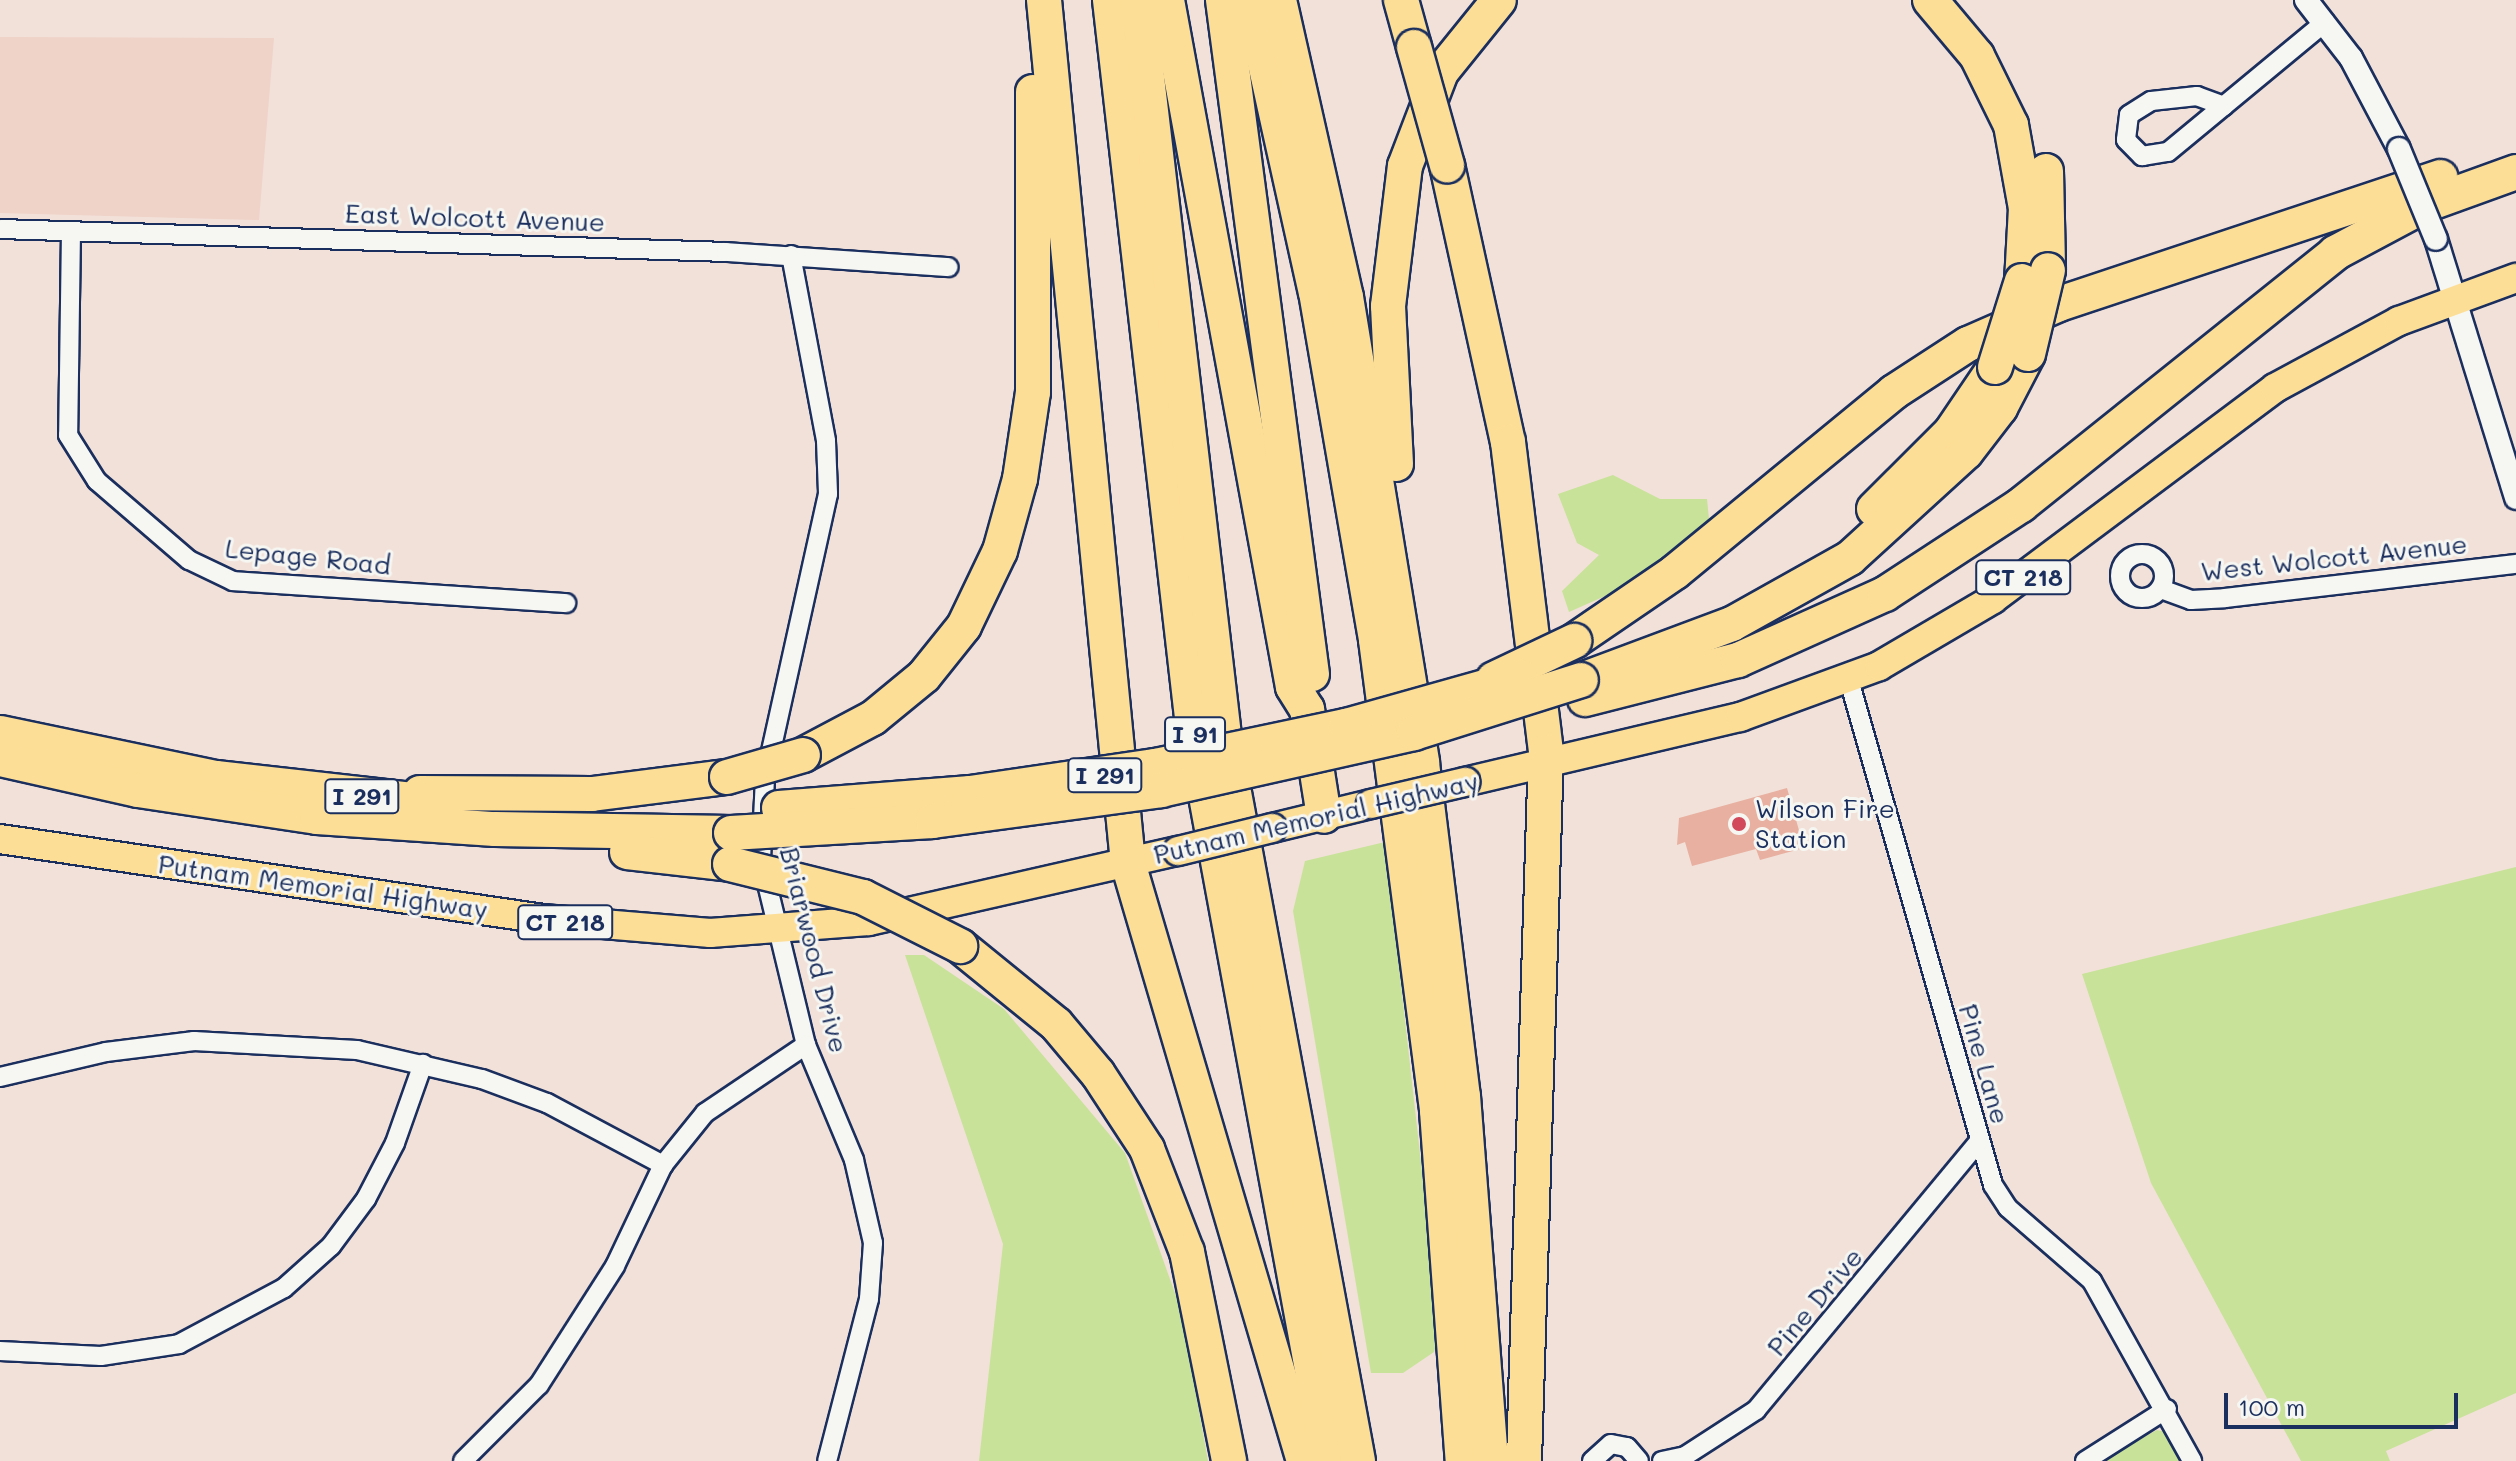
<!DOCTYPE html>
<html>
<head>
<meta charset="utf-8">
<style>
  body { margin:0 }
  #map { position:relative; width:2516px; height:1461px; overflow:hidden; background:#f2e1d9; font-family:Mali,sans-serif }
  div>[style] { position:absolute }
  .built>* { inset:0; background:#efd2c8 }
  .green>* { inset:0; background:#c8e299 }
  .building>* { inset:0; background:#e8b0a0 }
  .roads { filter:drop-shadow(2px 0 #1b2f5e) drop-shadow(-2px 0 #1b2f5e) drop-shadow(0 2px #1b2f5e) drop-shadow(0 -2px #1b2f5e) }
  .minor>* { height:18px; margin:-9px; padding:0 9px; transform-origin:9px; border-radius:9px; background:#f6f6f2 }
  .minor>.ring { margin:-9px; padding:0; box-sizing:content-box; background:none; border:18px solid #f6f6f2; border-radius:50% }
  .tertiary>* { height:22px; margin:-11px; padding:0 11px; transform-origin:11px; border-radius:11px; background:#f6f6f2 }
  .primary>* { height:28px; margin:-14px; padding:0 14px; transform-origin:14px; border-radius:14px; background:#fdde96 }
  .motorway>* { height:34px; margin:-17px; padding:0 17px; transform-origin:17px; border-radius:17px; background:#fdde96 }
  .bridges { filter:drop-shadow(2px 0 #1b2f5e) drop-shadow(-2px 0 #1b2f5e) drop-shadow(0 2px #1b2f5e) drop-shadow(0 -2px #1b2f5e) }
  .tertiary-bridge>* { height:22px; margin:-11px; padding:0 11px; transform-origin:11px; border-radius:11px; background:#f6f6f2 }
  .primary-bridge>* { height:28px; margin:-14px; padding:0 14px; transform-origin:14px; border-radius:14px; background:#fdde96 }
  .motorway-bridge>* { height:34px; margin:-17px; padding:0 17px; transform-origin:17px; border-radius:17px; background:#fdde96 }
  .dots>* { width:22px; height:22px; translate:-50% -50%; box-sizing:border-box; border:4px solid #f6f6f2; border-radius:50% }
  span { translate:-50% -50%; white-space:nowrap; text-align:center; line-height:1.15; -webkit-text-stroke:6px #f6f6f2; paint-order:stroke }
  .shield-label span { padding:2px 6px; background:#f6f6f2; border:2px solid; border-radius:6px; -webkit-text-stroke-width:0 }
  .shield-label { font-size:24px; color:#1b2f5e; font-weight:700 }
  .street-label { font-size:26px; color:#1b2f5e }
  .poi-label { font-size:26px; color:#1b2f5e }
  .left { translate:0 -50%; text-align:left }
  .scale { position:absolute; left:2224px; top:1393px; width:234px; height:36px; box-sizing:border-box; border:4px solid #1b2f5e; border-top:0; padding-left:10px; font-size:24px; line-height:28px; white-space:nowrap; color:#1b2f5e; -webkit-text-stroke:6px #f6f6f2; paint-order:stroke }
</style>
</head>
<body>
<div id="map">
  <div class="built">
    <i style="clip-path:polygon(0 37px,274px 38px,259px 220px,0 213px)"></i>
  </div>
  <div class="green">
    <i style="clip-path:polygon(1613px 475px,1660px 499px,1707px 499px,1709px 519px,1630px 585px,1569px 612px,1562px 591px,1599px 555px,1577px 543px,1558px 494px)"></i>
    <i style="clip-path:polygon(1385px 842px,1440px 1332px,1434px 1352px,1403px 1373px,1371px 1373px,1293px 911px,1305px 861px)"></i>
    <i style="clip-path:polygon(2516px 867px,2516px 1393px,2386px 1451px,2390px 1461px,2301px 1461px,2151px 1183px,2082px 974px)"></i>
    <i style="clip-path:polygon(905px 955px,924px 955px,1004px 1009px,1125px 1153px,1181px 1310px,1208px 1461px,979px 1461px,1003px 1244px)"></i>
    <i style="clip-path:polygon(2157px 1430px,2166px 1432px,2187px 1461px,2099px 1461px)"></i>
  </div>
  <div class="building">
    <i style="clip-path:polygon(1787px 788px,1804px 848px,1760px 860px,1756px 849px,1692px 866px,1685px 842px,1677px 845px,1679px 818px)"></i>
  </div>
  <div class="roads">
    <div class="minor">
      <i style="left:2224px;top:106px;width:29px;rotate:-160deg"></i>
      <i style="left:2197px;top:96px;width:46px;rotate:173.8deg"></i>
      <i style="left:2151px;top:101px;width:26px;rotate:148deg"></i>
      <i style="left:2129px;top:115px;width:25px;rotate:97deg"></i>
      <i style="left:2126px;top:140px;width:23px;rotate:45deg"></i>
      <i style="left:2142px;top:156px;width:26px;rotate:-9deg"></i>
      <i style="left:2168px;top:152px;width:204px;rotate:-39.6deg"></i>
      <i style="left:0;top:229px;width:726px;rotate:1.81deg"></i>
      <i style="left:726px;top:252px;width:223px;rotate:3.9deg"></i>
      <i style="left:71px;top:231px;width:204px;rotate:90.8deg"></i>
      <i style="left:68px;top:435px;width:54px;rotate:57.8deg"></i>
      <i style="left:97px;top:481px;width:121px;rotate:40.7deg"></i>
      <i style="left:189px;top:560px;width:49px;rotate:25.5deg"></i>
      <i style="left:233px;top:581px;width:334px;rotate:3.8deg"></i>
      <i style="left:791px;top:255px;width:189px;rotate:79.3deg"></i>
      <i style="left:826px;top:441px;width:53px;rotate:87.8deg"></i>
      <i style="left:828px;top:494px;width:291px;rotate:102.5deg"></i>
      <i style="left:765px;top:778px;width:81px;rotate:92.8deg"></i>
      <i style="left:761px;top:859px;width:191px;rotate:76.4deg"></i>
      <i style="left:806px;top:1045px;width:125px;rotate:67.3deg"></i>
      <i style="left:854px;top:1160px;width:85px;rotate:77.1deg"></i>
      <i style="left:873px;top:1243px;width:56px;rotate:94.1deg"></i>
      <i style="left:869px;top:1299px;width:167px;rotate:104.5deg"></i>
      <i class="ring" style="left:2120px;top:554px;width:26px;height:26px"></i>
      <i style="left:2161px;top:589px;width:32px;rotate:20deg"></i>
      <i style="left:2191px;top:600px;width:34px;rotate:-3deg"></i>
      <i style="left:2225px;top:598px;width:293px;rotate:-6.7deg"></i>
      <i style="left:1849px;top:680px;width:525px;rotate:74.08deg"></i>
      <i style="left:1993px;top:1185px;width:27px;rotate:57deg"></i>
      <i style="left:2008px;top:1208px;width:111px;rotate:41deg"></i>
      <i style="left:2092px;top:1281px;width:206px;rotate:60.9deg"></i>
      <i style="left:0;top:1077px;width:109px;rotate:-13.3deg"></i>
      <i style="left:106px;top:1052px;width:89px;rotate:-7.1deg"></i>
      <i style="left:194px;top:1041px;width:163px;rotate:3.2deg"></i>
      <i style="left:357px;top:1050px;width:128px;rotate:13.1deg"></i>
      <i style="left:482px;top:1079px;width:69px;rotate:20.3deg"></i>
      <i style="left:547px;top:1103px;width:132px;rotate:28.1deg"></i>
      <i style="left:0;top:1351px;width:101px;rotate:2.8deg"></i>
      <i style="left:101px;top:1356px;width:79px;rotate:-8.7deg"></i>
      <i style="left:179px;top:1344px;width:119px;rotate:-28.1deg"></i>
      <i style="left:284px;top:1288px;width:63px;rotate:-41.8deg"></i>
      <i style="left:331px;top:1246px;width:59px;rotate:-53.3deg"></i>
      <i style="left:366px;top:1199px;width:63px;rotate:-62.6deg"></i>
      <i style="left:395px;top:1143px;width:84px;rotate:-70.5deg"></i>
      <i style="left:463px;top:1461px;width:107px;rotate:-45deg"></i>
      <i style="left:539px;top:1385px;width:141px;rotate:-57.4deg"></i>
      <i style="left:615px;top:1266px;width:112px;rotate:-64.6deg"></i>
      <i style="left:663px;top:1165px;width:67px;rotate:-51.1deg"></i>
      <i style="left:705px;top:1113px;width:122px;rotate:-34deg"></i>
      <i style="left:1592px;top:1461px;width:25px;rotate:-42deg"></i>
      <i style="left:1611px;top:1444px;width:16px;rotate:11deg"></i>
      <i style="left:1627px;top:1447px;width:18px;rotate:49deg"></i>
      <i style="left:1662px;top:1461px;width:24px;rotate:-12deg"></i>
      <i style="left:1685px;top:1456px;width:85px;rotate:-32.9deg"></i>
      <i style="left:1756px;top:1410px;width:349px;rotate:-50.3deg"></i>
      <i style="left:2085px;top:1461px;width:97px;rotate:-32.4deg"></i>
    </div>
    <div class="tertiary">
      <i style="left:2306px;top:0;width:73px;rotate:52.2deg"></i>
      <i style="left:2351px;top:58px;width:103px;rotate:62.2deg"></i>
      <i style="left:2436px;top:239px;width:271px;rotate:72.8deg"></i>
    </div>
    <div class="primary">
      <i style="left:1465px;top:782px;width:283px;rotate:-13.3deg"></i>
      <i style="left:1740px;top:717px;width:148px;rotate:-20.1deg"></i>
      <i style="left:1879px;top:666px;width:132px;rotate:-30.4deg"></i>
      <i style="left:1993px;top:599px;width:352px;rotate:-36.8deg"></i>
      <i style="left:2275px;top:388px;width:141px;rotate:-28.4deg"></i>
      <i style="left:2399px;top:321px;width:125px;rotate:-20.2deg"></i>
      <i style="left:1272px;top:828px;width:102px;rotate:-13.6deg"></i>
      <i style="left:0;top:839px;width:549px;rotate:8.38deg"></i>
      <i style="left:543px;top:919px;width:168px;rotate:4.8deg"></i>
      <i style="left:710px;top:933px;width:159px;rotate:-4.3deg"></i>
      <i style="left:869px;top:921px;width:317px;rotate:-12.8deg"></i>
    </div>
    <div class="motorway">
      <i style="left:1044px;top:0;width:867px;rotate:84.44deg"></i>
      <i style="left:1128px;top:863px;width:623px;rotate:73.6deg"></i>
      <i style="left:1110px;top:0;width:731px;rotate:83.48deg"></i>
      <i style="left:1193px;top:726px;width:747px;rotate:79.52deg"></i>
      <i style="left:1138px;top:0;width:749px;rotate:83.33deg"></i>
      <i style="left:1225px;top:744px;width:729px;rotate:79.49deg"></i>
      <i style="left:1167px;top:0;width:698px;rotate:79.61deg"></i>
      <i style="left:1293px;top:687px;width:26px;rotate:58deg"></i>
      <i style="left:1307px;top:709px;width:108px;rotate:81deg"></i>
      <i style="left:1223px;top:0;width:680px;rotate:82.48deg"></i>
      <i style="left:1251px;top:0;width:299px;rotate:77.5deg"></i>
      <i style="left:1316px;top:292px;width:353px;rotate:80.2deg"></i>
      <i style="left:1376px;top:640px;width:475px;rotate:82.6deg"></i>
      <i style="left:1437px;top:1111px;width:351px;rotate:85.8deg"></i>
      <i style="left:1279px;top:0;width:304px;rotate:77.3deg"></i>
      <i style="left:1346px;top:297px;width:472px;rotate:80.7deg"></i>
      <i style="left:1422px;top:763px;width:336px;rotate:83deg"></i>
      <i style="left:1463px;top:1096px;width:366px;rotate:85.6deg"></i>
      <i style="left:1401px;top:0;width:49px;rotate:74.5deg"></i>
      <i style="left:1930px;top:0;width:73px;rotate:50deg"></i>
      <i style="left:1977px;top:56px;width:77px;rotate:63.8deg"></i>
      <i style="left:2011px;top:125px;width:84px;rotate:79.8deg"></i>
      <i style="left:2026px;top:208px;width:73px;rotate:93.1deg"></i>
      <i style="left:1447px;top:165px;width:284px;rotate:77.6deg"></i>
      <i style="left:1508px;top:442px;width:312px;rotate:83deg"></i>
      <i style="left:1546px;top:752px;width:709px;rotate:91.78deg"></i>
      <i style="left:2046px;top:171px;width:99px;rotate:88.8deg"></i>
      <i style="left:1396px;top:464px;width:158px;rotate:-92.9deg"></i>
      <i style="left:1388px;top:306px;width:141px;rotate:-83.1deg"></i>
      <i style="left:1405px;top:166px;width:101px;rotate:-69deg"></i>
      <i style="left:1441px;top:72px;width:92px;rotate:-51.1deg"></i>
      <i style="left:1874px;top:509px;width:109px;rotate:-45deg"></i>
      <i style="left:1951px;top:432px;width:78px;rotate:-55.9deg"></i>
      <i style="left:1574px;top:641px;width:122px;rotate:-34.3deg"></i>
      <i style="left:1675px;top:572px;width:283px;rotate:-39.4deg"></i>
      <i style="left:1894px;top:392px;width:88px;rotate:-33deg"></i>
      <i style="left:1968px;top:344px;width:99px;rotate:-23.7deg"></i>
      <i style="left:2059px;top:304px;width:402px;rotate:-18.4deg"></i>
      <i style="left:1582px;top:680px;width:160px;rotate:-20.5deg"></i>
      <i style="left:1732px;top:624px;width:135px;rotate:-29.2deg"></i>
      <i style="left:1850px;top:558px;width:157px;rotate:-42.4deg"></i>
      <i style="left:1966px;top:452px;width:56px;rotate:-52.3deg"></i>
      <i style="left:2000px;top:408px;width:61px;rotate:-62.6deg"></i>
      <i style="left:1585px;top:699px;width:158px;rotate:-14.3deg"></i>
      <i style="left:1738px;top:660px;width:161px;rotate:-24.2deg"></i>
      <i style="left:1885px;top:594px;width:163px;rotate:-33.2deg"></i>
      <i style="left:2021px;top:505px;width:403px;rotate:-38.7deg"></i>
      <i style="left:2335px;top:253px;width:102px;rotate:-28.1deg"></i>
      <i style="left:2425px;top:205px;width:97px;rotate:-19.9deg"></i>
      <i style="left:0;top:733px;width:221px;rotate:11.8deg"></i>
      <i style="left:216px;top:778px;width:231px;rotate:6.4deg"></i>
      <i style="left:803px;top:755px;width:79px;rotate:-27.9deg"></i>
      <i style="left:873px;top:718px;width:66px;rotate:-39.5deg"></i>
      <i style="left:924px;top:676px;width:64px;rotate:-51.3deg"></i>
      <i style="left:964px;top:626px;width:83px;rotate:-64.4deg"></i>
      <i style="left:1000px;top:551px;width:75px;rotate:-74.5deg"></i>
      <i style="left:1020px;top:479px;width:88px;rotate:-81.5deg"></i>
      <i style="left:1033px;top:392px;width:300px;rotate:-90deg"></i>
      <i style="left:0;top:759px;width:141px;rotate:12.7deg"></i>
      <i style="left:138px;top:790px;width:181px;rotate:8.6deg"></i>
      <i style="left:317px;top:817px;width:178px;rotate:3.9deg"></i>
      <i style="left:495px;top:829px;width:236px;rotate:1deg"></i>
      <i style="left:420px;top:793px;width:172px;rotate:0.3deg"></i>
      <i style="left:592px;top:794px;width:136px;rotate:-7.2deg"></i>
      <i style="left:627px;top:852px;width:104px;rotate:6.6deg"></i>
      <i style="left:960px;top:946px;width:124px;rotate:39.1deg"></i>
      <i style="left:1056px;top:1024px;width:65px;rotate:50deg"></i>
      <i style="left:1098px;top:1074px;width:90px;rotate:56.8deg"></i>
      <i style="left:1147px;top:1149px;width:110px;rotate:68.8deg"></i>
      <i style="left:1187px;top:1252px;width:213px;rotate:78.6deg"></i>
    </div>
  </div>
  <div class="bridges">
    <div class="tertiary-bridge">
      <i style="left:2399px;top:149px;width:97px;rotate:67.7deg"></i>
    </div>
    <div class="primary-bridge">
      <i style="left:1371px;top:804px;width:97px;rotate:-13.2deg"></i>
      <i style="left:1178px;top:851px;width:97px;rotate:-13.7deg"></i>
    </div>
    <div class="motorway-bridge">
      <i style="left:1414px;top:47px;width:123px;rotate:74.4deg"></i>
      <i style="left:2028px;top:354px;width:86px;rotate:-76.6deg"></i>
      <i style="left:1995px;top:367px;width:90px;rotate:-72.6deg"></i>
      <i style="left:1494px;top:679px;width:89px;rotate:-25.4deg"></i>
      <i style="left:727px;top:777px;width:79px;rotate:-16.1deg"></i>
      <i style="left:779px;top:808px;width:192px;rotate:-4.5deg"></i>
      <i style="left:970px;top:793px;width:188px;rotate:-8.3deg"></i>
      <i style="left:1156px;top:766px;width:194px;rotate:-11.9deg"></i>
      <i style="left:1346px;top:726px;width:181px;rotate:-15.7deg"></i>
      <i style="left:731px;top:833px;width:202px;rotate:-3.4deg"></i>
      <i style="left:933px;top:821px;width:230px;rotate:-7.7deg"></i>
      <i style="left:1161px;top:790px;width:259px;rotate:-12.7deg"></i>
      <i style="left:1414px;top:733px;width:175px;rotate:-17.6deg"></i>
      <i style="left:730px;top:864px;width:137px;rotate:13.9deg"></i>
      <i style="left:863px;top:897px;width:109px;rotate:26.8deg"></i>
    </div>
  </div>
  <div class="dots">
    <i style="left:1739px;top:824px;background:#d1495b"></i>
  </div>
  <div class="shield-label">
    <span style="left:2023px;top:577px">CT 218</span>
    <span style="left:1195px;top:734px">I 91</span>
    <span style="left:1105px;top:775px">I 291</span>
    <span style="left:362px;top:796px">I 291</span>
    <span style="left:565px;top:922px">CT 218</span>
  </div>
  <div class="street-label">
    <span style="left:475px;top:218px;rotate:2deg">East Wolcott Avenue</span>
    <span style="left:308px;top:557px;rotate:6deg">Lepage Road</span>
    <span style="left:2334px;top:558px;rotate:-6deg">West Wolcott Avenue</span>
    <span style="left:1316px;top:818px;rotate:-13deg">Putnam Memorial Highway</span>
    <span style="left:323px;top:887px;rotate:8deg">Putnam Memorial Highway</span>
    <span style="left:814px;top:950px;rotate:76deg">Briarwood Drive</span>
    <span style="left:1984px;top:1064px;rotate:74deg">Pine Lane</span>
    <span style="left:1815px;top:1302px;rotate:-50deg">Pine Drive</span>
  </div>
  <div class="poi-label">
    <span class="left" style="left:1755px;top:824px">Wilson Fire<br>Station</span>
  </div>
  <div class="scale">100 m</div>
</div>
</body>
</html>
